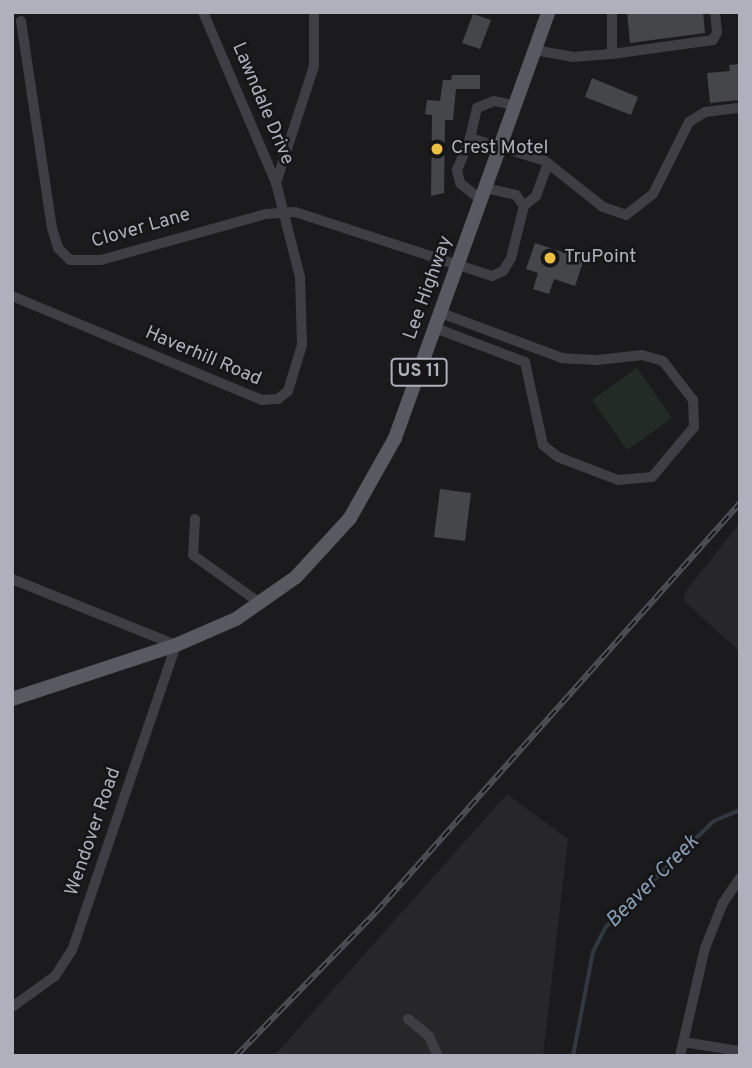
<!DOCTYPE html>
<html>
<head>
<meta charset="utf-8">
<style>
  body { margin:0 }
  #map { position:relative; width:752px; height:1068px; overflow:hidden; background:#1b1b1d; font-family:Overpass,sans-serif }
  div>[style] { position:absolute }
  .built>* { inset:0; background:#27272a }
  .green>* { inset:0; background:#222b24 }
  .stream>* { height:3.5px; margin:-1.75px; padding:0 1.75px; transform-origin:1.75px; border-radius:1.75px; background:#313841 }
  .building>* { inset:0; background:#45464a }
  .minor>* { height:10px; margin:-5px; padding:0 5px; transform-origin:5px; border-radius:5px; background:#3e3e44 }
  .major>* { height:14px; margin:-7px; padding:0 7px; transform-origin:7px; border-radius:7px; background:#585961 }
  .rail>* { height:6px; margin-top:-3px; transform-origin:0; background:repeating-linear-gradient(90deg,#161618 0 10px,#4f5057 0 20px); box-sizing:border-box; border-block:2px solid #4f5057 }
  .dots>* { width:19px; height:19px; translate:-50% -50%; box-sizing:border-box; border:4px solid #161618; border-radius:50% }
  span { translate:-50% -50%; white-space:nowrap; text-align:center; line-height:1.15; -webkit-text-stroke:5px #161618; paint-order:stroke }
  .shield-label span { padding:2px 5px; background:#161618; border:2px solid; border-radius:5px; -webkit-text-stroke-width:0 }
  .shield-label { font-size:18px; color:#aeb1bc; font-weight:700 }
  .street-label { font-size:19px; color:#aeb1bc }
  .poi-label { font-size:19px; color:#aeb1bc }
  .left { translate:0 -50%; text-align:left }
  .water-label { font-size:21px; color:#879cb5; font-style:italic }
  .frame { position:absolute; inset:0; border:14px solid #aeb1bc; pointer-events:none }
</style>
</head>
<body>
<div id="map">
  <div class="built">
    <i style="clip-path:polygon(740px 523px,740px 652px,684px 601px,685px 592px)"></i>
    <i style="clip-path:polygon(507px 794px,568px 839px,543px 1056px,274px 1056px)"></i>
  </div>
  <div class="green">
    <i style="clip-path:polygon(637px 368px,672px 418px,627px 450px,592px 400px)"></i>
  </div>
  <div class="stream">
    <i style="left:573px;top:1056px;width:106px;rotate:-79.1deg"></i>
    <i style="left:593px;top:952px;width:28px;rotate:-63deg"></i>
    <i style="left:606px;top:927px;width:151px;rotate:-44.5deg"></i>
    <i style="left:714px;top:821px;width:28px;rotate:-23deg"></i>
  </div>
  <div class="building">
    <i style="clip-path:polygon(627px 12px,703px 12px,705px 33px,630px 43px)"></i>
    <i style="clip-path:polygon(473px 14px,491px 20px,480px 49px,462px 43px)"></i>
    <i style="clip-path:polygon(740px 64px,740px 100px,710px 103px,707px 73px,730px 71px,729px 65px)"></i>
    <i style="clip-path:polygon(452px 75px,480px 75px,480px 89px,456px 89px,453px 120px,445px 120px,444px 193px,431px 196px,432px 115px,425px 114px,427px 100px,440px 101px,443px 80px,451px 80px)"></i>
    <i style="clip-path:polygon(592px 78px,638px 97px,631px 115px,585px 97px)"></i>
    <i style="clip-path:polygon(535px 243px,584px 259px,575px 286px,554px 279px,549px 294px,533px 289px,538px 273px,526px 269px)"></i>
    <i style="clip-path:polygon(440px 489px,471px 493px,465px 541px,434px 537px)"></i>
  </div>
  <div class="minor">
    <i style="left:21px;top:21px;width:209px;rotate:81.5deg"></i>
    <i style="left:52px;top:228px;width:21px;rotate:73deg"></i>
    <i style="left:58px;top:248px;width:17px;rotate:45deg"></i>
    <i style="left:70px;top:260px;width:31px"></i>
    <i style="left:101px;top:260px;width:171px;rotate:-15.6deg"></i>
    <i style="left:266px;top:214px;width:29px;rotate:-4deg"></i>
    <i style="left:295px;top:212px;width:207px;rotate:18deg"></i>
    <i style="left:492px;top:276px;width:12px;rotate:-24deg"></i>
    <i style="left:503px;top:271px;width:15px;rotate:-58deg"></i>
    <i style="left:511px;top:258px;width:54px;rotate:-76deg"></i>
    <i style="left:524px;top:206px;width:14px;rotate:-126deg"></i>
    <i style="left:516px;top:195px;width:32px;rotate:-167deg"></i>
    <i style="left:534px;top:50px;width:39px;rotate:10deg"></i>
    <i style="left:572px;top:57px;width:40px;rotate:-4.3deg"></i>
    <i style="left:612px;top:54px;width:42px;rotate:-90deg"></i>
    <i style="left:612px;top:54px;width:102px;rotate:-7.9deg"></i>
    <i style="left:713px;top:40px;width:9px;rotate:-63deg"></i>
    <i style="left:717px;top:32px;width:20px;rotate:-96deg"></i>
    <i style="left:514px;top:105px;width:20px;rotate:-169deg"></i>
    <i style="left:494px;top:101px;width:18px;rotate:158deg"></i>
    <i style="left:477px;top:108px;width:31px;rotate:103deg"></i>
    <i style="left:470px;top:138px;width:78px;rotate:17deg"></i>
    <i style="left:545px;top:161px;width:74px;rotate:38.4deg"></i>
    <i style="left:603px;top:207px;width:24px;rotate:19deg"></i>
    <i style="left:626px;top:215px;width:34px;rotate:-38deg"></i>
    <i style="left:653px;top:194px;width:80px;rotate:-63.4deg"></i>
    <i style="left:689px;top:122px;width:19px;rotate:-32deg"></i>
    <i style="left:705px;top:112px;width:35px;rotate:-7deg"></i>
    <i style="left:470px;top:138px;width:35px;rotate:112deg"></i>
    <i style="left:457px;top:170px;width:13px;rotate:77deg"></i>
    <i style="left:460px;top:183px;width:27px;rotate:39deg"></i>
    <i style="left:276px;top:183px;width:123px;rotate:-72deg"></i>
    <i style="left:314px;top:66px;width:54px;rotate:-90deg"></i>
    <i style="left:524px;top:206px;width:16px;rotate:-40deg"></i>
    <i style="left:536px;top:196px;width:35px;rotate:-70deg"></i>
    <i style="left:12px;top:296px;width:271px;rotate:22.6deg"></i>
    <i style="left:262px;top:400px;width:16px;rotate:-4deg"></i>
    <i style="left:278px;top:399px;width:13px;rotate:-39deg"></i>
    <i style="left:288px;top:391px;width:48px;rotate:-73.1deg"></i>
    <i style="left:302px;top:345px;width:68px;rotate:-91.7deg"></i>
    <i style="left:300px;top:277px;width:97px;rotate:-104.3deg"></i>
    <i style="left:276px;top:183px;width:186px;rotate:-113.1deg"></i>
    <i style="left:435px;top:328px;width:96px;rotate:20.7deg"></i>
    <i style="left:525px;top:362px;width:85px;rotate:77.8deg"></i>
    <i style="left:543px;top:445px;width:19px;rotate:39deg"></i>
    <i style="left:558px;top:457px;width:64px;rotate:21deg"></i>
    <i style="left:618px;top:480px;width:34px;rotate:-5deg"></i>
    <i style="left:652px;top:477px;width:65px;rotate:-50deg"></i>
    <i style="left:694px;top:427px;width:27px;rotate:-92deg"></i>
    <i style="left:693px;top:400px;width:49px;rotate:-127.6deg"></i>
    <i style="left:663px;top:361px;width:22px;rotate:-164deg"></i>
    <i style="left:642px;top:355px;width:45px;rotate:173.7deg"></i>
    <i style="left:597px;top:360px;width:35px;rotate:-177deg"></i>
    <i style="left:562px;top:358px;width:129px;rotate:-159.6deg"></i>
    <i style="left:195px;top:519px;width:36px;rotate:93deg"></i>
    <i style="left:193px;top:555px;width:84px;rotate:35.8deg"></i>
    <i style="left:12px;top:579px;width:177px;rotate:21.9deg"></i>
    <i style="left:176px;top:645px;width:322px;rotate:108.8deg"></i>
    <i style="left:72px;top:950px;width:31px;rotate:123deg"></i>
    <i style="left:55px;top:976px;width:53px;rotate:144.2deg"></i>
    <i style="left:408px;top:1019px;width:27px;rotate:39deg"></i>
    <i style="left:429px;top:1036px;width:22px;rotate:66deg"></i>
    <i style="left:683px;top:1042px;width:58px;rotate:9deg"></i>
    <i style="left:680px;top:1056px;width:111px;rotate:-77deg"></i>
    <i style="left:705px;top:948px;width:48px;rotate:-68.2deg"></i>
    <i style="left:723px;top:903px;width:30px;rotate:-56deg"></i>
  </div>
  <div class="major">
    <i style="left:12px;top:699px;width:173px;rotate:-18.2deg"></i>
    <i style="left:176px;top:645px;width:65px;rotate:-23.4deg"></i>
    <i style="left:236px;top:619px;width:73px;rotate:-35deg"></i>
    <i style="left:296px;top:577px;width:80px;rotate:-47.5deg"></i>
    <i style="left:350px;top:518px;width:92px;rotate:-60.6deg"></i>
    <i style="left:395px;top:438px;width:453px;rotate:-70.2deg"></i>
  </div>
  <div class="rail">
    <i style="left:236px;top:1056px;width:201px;rotate:-45.8deg"></i>
    <i style="left:376px;top:912px;width:548px;rotate:-48.33deg"></i>
  </div>
  <div class="dots">
    <i style="left:437px;top:149px;background:#ecbf43"></i>
    <i style="left:550px;top:258px;background:#ecbf43"></i>
  </div>
  <div class="shield-label">
    <span style="left:419px;top:372px">US 11</span>
  </div>
  <div class="street-label">
    <span style="left:262px;top:104px;rotate:67deg">Lawndale Drive</span>
    <span style="left:141px;top:229px;rotate:-16deg">Clover Lane</span>
    <span style="left:429px;top:288px;rotate:-70deg">Lee Highway</span>
    <span style="left:203px;top:357px;rotate:23deg">Haverhill Road</span>
    <span style="left:94px;top:832px;rotate:-71deg">Wendover Road</span>
  </div>
  <div class="poi-label">
    <span class="left" style="left:451px;top:149px">Crest Motel</span>
    <span class="left" style="left:564px;top:258px">TruPoint</span>
  </div>
  <div class="water-label">
    <span style="left:653px;top:882px;rotate:-45deg">Beaver Creek</span>
  </div>
  <div class="frame"></div>
</div>
</body>
</html>
